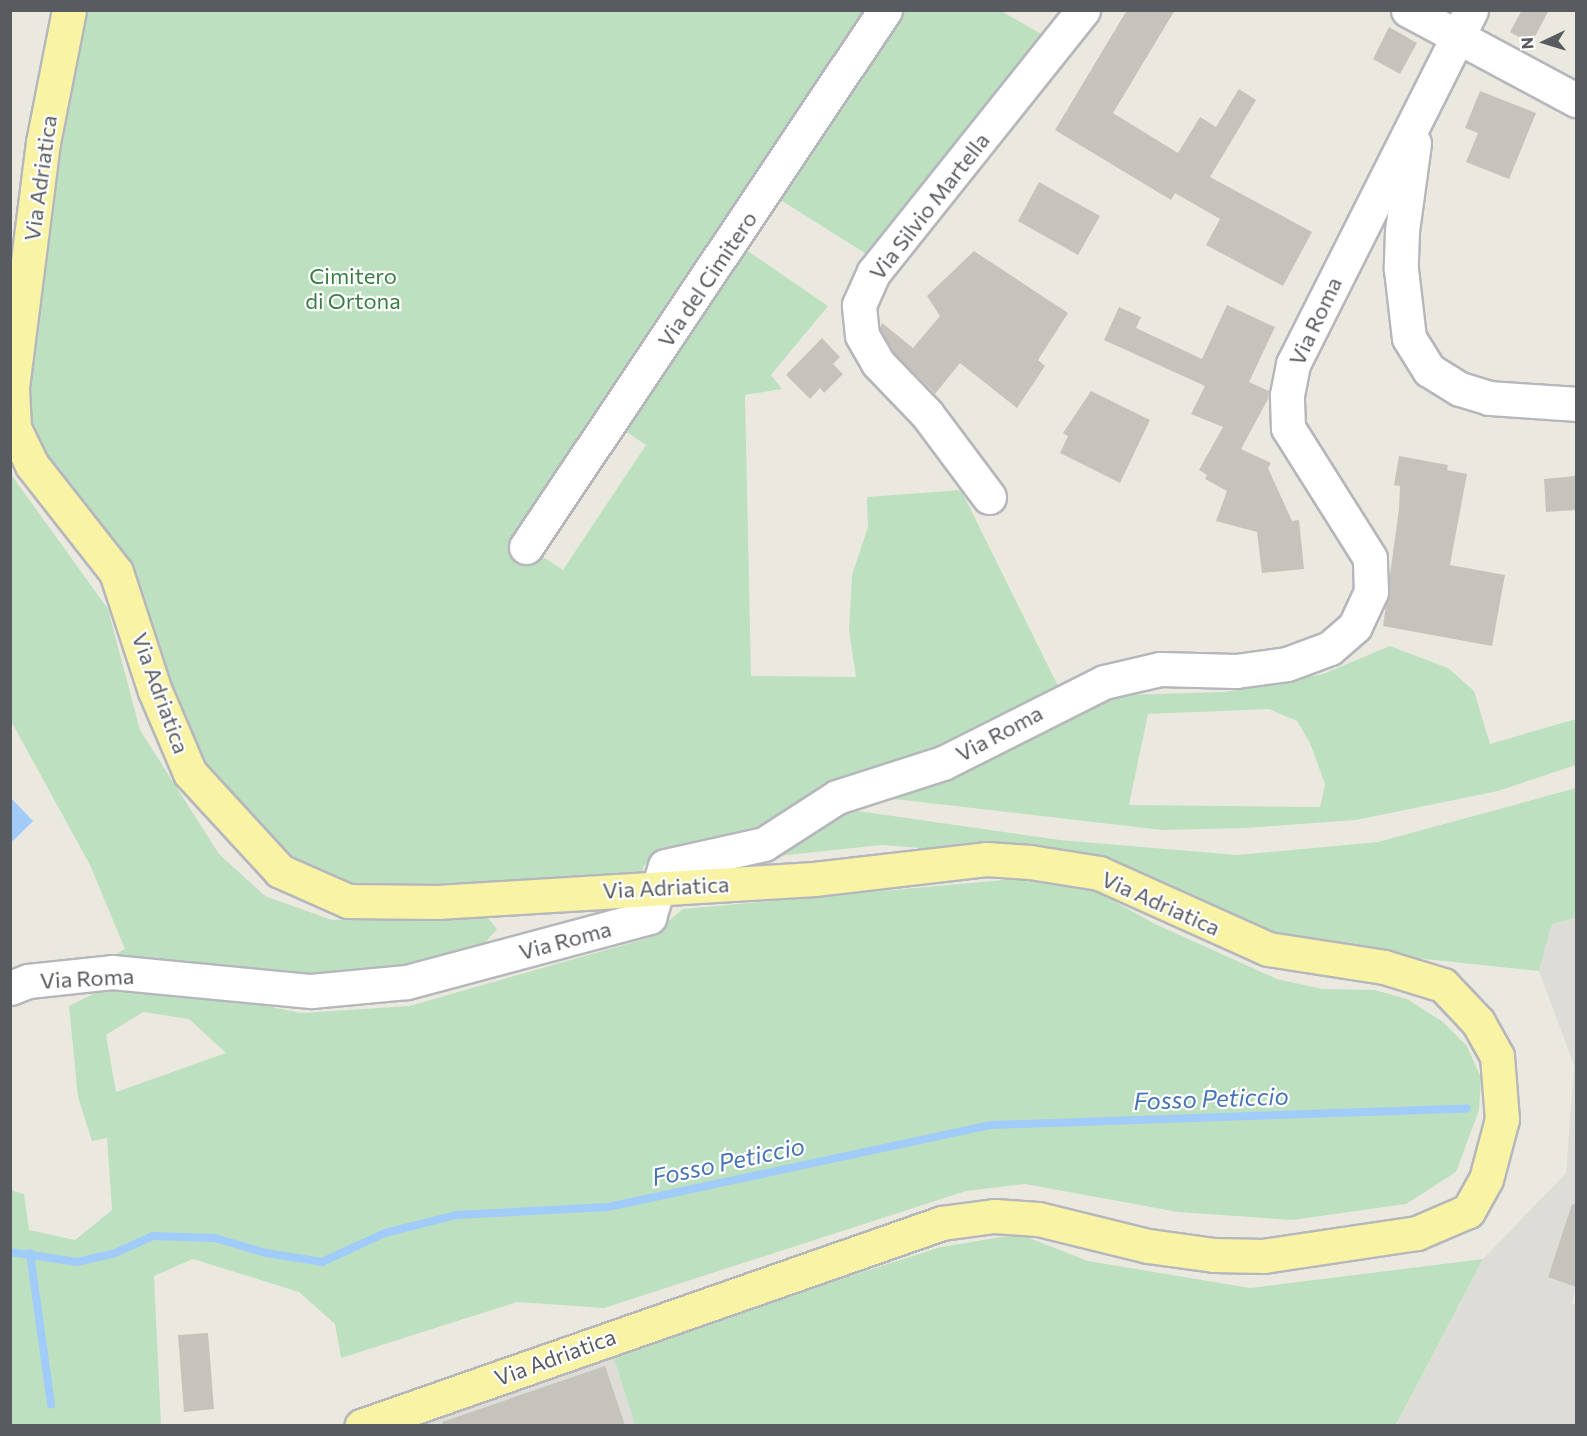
<!DOCTYPE html>
<html>
<head>
<meta charset="utf-8">
<style>
  body { margin:0 }
  #map { position:relative; width:1587px; height:1436px; overflow:hidden; background:#ebe9df; font-family:Commissioner,sans-serif }
  div>[style] { position:absolute }
  .industrial>* { inset:0; background:#dedcd7 }
  .green>* { inset:0; background:#bde1c0 }
  .water>* { inset:0; background:#a1cbf9 }
  .stream>* { height:8px; margin:-4px; padding:0 4px; transform-origin:4px; border-radius:4px; background:#a1cbf9 }
  .building>* { inset:0; background:#c6c3bd }
  .roads { filter:drop-shadow(2px 0 #b5b7bc) drop-shadow(-2px 0 #b5b7bc) drop-shadow(0 2px #b5b7bc) drop-shadow(0 -2px #b5b7bc) }
  .minor>* { height:33px; margin:-16.5px; padding:0 16.5px; transform-origin:16.5px; border-radius:16.5px; background:#fff }
  .major>* { height:33px; margin:-16.5px; padding:0 16.5px; transform-origin:16.5px; border-radius:16.5px; background:#f9f3a6 }
  span { translate:-50% -50%; white-space:nowrap; text-align:center; line-height:1.15; -webkit-text-stroke:4.5px #fff; paint-order:stroke }
  .street-label { font-size:22px; color:#585b60 }
  .park-label { font-size:22px; color:#397e42 }
  .water-label { font-size:24px; color:#4774b9; font-style:italic }
  .frame { position:absolute; inset:0; border:12px solid #585b60; pointer-events:none }
  .north { position:absolute; left:1515px; top:12px; width:60px; height:60px; -webkit-text-stroke:4px #fff; paint-order:stroke; rotate:266deg; font-size:16px; font-weight:700; line-height:24px; text-align:center; color:#585b60 }
  .north::after { content:''; display:block; margin:auto; width:21px; height:27px; background:#585b60; clip-path:polygon(50% 0,100% 100%,50% 72%,0 100%) }
</style>
</head>
<body>
<div id="map">
  <div class="industrial">
    <i style="clip-path:polygon(1576px 918px,1576px 1243px,1561px 1238px,1548px 1277px,1576px 1287px,1572px 1303px,1576px 1305px,1576px 1425px,1396px 1426px,1483px 1259px,1566px 1173px,1574px 1065px,1539px 971px,1552px 924px)"></i>
    <i style="clip-path:polygon(612px 1352px,635px 1425px,398px 1426px)"></i>
  </div>
  <div class="green">
    <i style="clip-path:polygon(88px 11px,877px 11px,515px 539px,563px 570px,646px 445px,619px 427px,739px 245px,828px 306px,771px 375px,782px 389px,745px 395px,751px 676px,856px 677px,849px 630px,852px 575px,868px 527px,867px 497px,961px 490px,1058px 686px,952px 745px,756px 840px,644px 865px,640px 880px,352px 895px,285px 866px,198px 773px,164px 693px,40px 463px,20px 388px,62px 114px,79px 25px)"></i>
    <i style="clip-path:polygon(896px 11px,1001px 11px,1050px 39px,868px 255px,771px 194px)"></i>
    <i style="clip-path:polygon(10px 473px,108px 609px,140px 730px,219px 854px,265px 896px,332px 920px,487px 917px,497px 929px,477px 952px,351px 979px,99px 963px,125px 949px,90px 865px,11px 721px)"></i>
    <i style="clip-path:polygon(evenodd,1390px 646px,1448px 668px,1474px 691px,1490px 744px,1576px 719px,1576px 765px,1498px 791px,1356px 820px,1246px 828px,1162px 830px,868px 796px,1124px 695px,1225px 692px,1323px 674px,1390px 646px,1269px 709px,1297px 721px,1310px 743px,1325px 784px,1320px 807px,1129px 805px,1148px 714px,1269px 709px)"></i>
    <i style="clip-path:polygon(1576px 788px,1576px 918px,1552px 924px,1539px 971px,1293px 945px,1014px 855px,881px 845px,769px 857px,837px 808px,1060px 840px,1237px 855px,1378px 842px)"></i>
    <i style="clip-path:polygon(evenodd,1026px 878px,1087px 886px,1155px 924px,1277px 979px,1322px 989px,1375px 990px,1407px 999px,1443px 1022px,1467px 1046px,1481px 1078px,1479px 1110px,1456px 1172px,1406px 1204px,1292px 1220px,1178px 1212px,1025px 1184px,966px 1191px,604px 1308px,517px 1302px,341px 1358px,335px 1324px,299px 1292px,193px 1259px,154px 1276px,161px 1425px,11px 1425px,10px 1190px,24px 1194px,29px 1230px,75px 1240px,112px 1210px,107px 1138px,92px 1141px,78px 1097px,69px 1006px,101px 990px,222px 997px,301px 1013px,409px 1006px,648px 938px,683px 909px,1026px 878px,143px 1012px,189px 1019px,226px 1053px,116px 1092px,106px 1035px,143px 1012px)"></i>
    <i style="clip-path:polygon(1019px 1234px,1088px 1261px,1250px 1288px,1483px 1259px,1396px 1425px,635px 1425px,612px 1352px,941px 1247px)"></i>
  </div>
  <div class="water">
    <i style="clip-path:polygon(10px 797px,33px 821px,13px 841px,11px 838px)"></i>
  </div>
  <div class="stream">
    <i style="left:10px;top:1252px;width:68px;rotate:8.5deg"></i>
    <i style="left:77px;top:1262px;width:39px;rotate:-13deg"></i>
    <i style="left:115px;top:1253px;width:42px;rotate:-24.1deg"></i>
    <i style="left:153px;top:1236px;width:62px;rotate:1.8deg"></i>
    <i style="left:215px;top:1238px;width:53px;rotate:16.4deg"></i>
    <i style="left:266px;top:1253px;width:57px;rotate:9.1deg"></i>
    <i style="left:322px;top:1262px;width:69px;rotate:-24.7deg"></i>
    <i style="left:385px;top:1233px;width:73px;rotate:-14.2deg"></i>
    <i style="left:456px;top:1215px;width:152px;rotate:-3deg"></i>
    <i style="left:608px;top:1207px;width:393px;rotate:-12.1deg"></i>
    <i style="left:992px;top:1125px;width:475px;rotate:-2deg"></i>
    <i style="left:30px;top:1253px;width:153px;rotate:82.1deg"></i>
  </div>
  <div class="building">
    <i style="clip-path:polygon(1127px 10px,1175px 10px,1113px 113px,1178px 153px,1200px 117px,1216px 127px,1239px 89px,1256px 100px,1210px 177px,1312px 232px,1283px 286px,1206px 245px,1220px 219px,1175px 193px,1171px 200px,1055px 130px)"></i>
    <i style="clip-path:polygon(1522px 10px,1549px 10px,1531px 44px,1510px 32px)"></i>
    <i style="clip-path:polygon(1389px 27px,1417px 43px,1400px 74px,1373px 59px)"></i>
    <i style="clip-path:polygon(1480px 91px,1536px 113px,1509px 179px,1466px 162px,1478px 133px,1465px 128px)"></i>
    <i style="clip-path:polygon(1039px 182px,1100px 216px,1078px 255px,1018px 221px)"></i>
    <i style="clip-path:polygon(974px 251px,1068px 313px,1038px 360px,1045px 366px,1017px 408px,960px 363px,935px 394px,893px 352px,880px 329px,882px 323px,913px 348px,940px 316px,927px 296px)"></i>
    <i style="clip-path:polygon(1227px 305px,1275px 327px,1249px 382px,1269px 391px,1268px 399px,1241px 449px,1271px 463px,1268px 468px,1292px 521px,1299px 520px,1304px 569px,1262px 573px,1257px 532px,1216px 521px,1227px 491px,1205px 479px,1207px 475px,1199px 470px,1223px 427px,1191px 414px,1205px 386px,1104px 340px,1119px 307px,1141px 317px,1136px 328px,1202px 359px)"></i>
    <i style="clip-path:polygon(822px 338px,840px 357px,833px 364px,843px 374px,824px 393px,820px 388px,810px 399px,786px 375px)"></i>
    <i style="clip-path:polygon(1091px 391px,1150px 420px,1120px 483px,1060px 453px,1068px 436px,1063px 433px)"></i>
    <i style="clip-path:polygon(1399px 456px,1448px 465px,1447px 470px,1467px 474px,1450px 565px,1505px 575px,1492px 646px,1383px 626px,1399px 509px,1400px 486px,1394px 485px)"></i>
    <i style="clip-path:polygon(1576px 476px,1576px 510px,1546px 512px,1544px 479px)"></i>
    <i style="clip-path:polygon(1572px 1204px,1576px 1205px,1576px 1287px,1548px 1277px)"></i>
    <i style="clip-path:polygon(208px 1333px,214px 1409px,184px 1412px,178px 1335px)"></i>
    <i style="clip-path:polygon(605px 1366px,625px 1425px,443px 1425px,442px 1422px)"></i>
  </div>
  <div class="roads">
    <div class="minor">
      <i style="left:1408px;top:10px;width:191px;rotate:28.2deg"></i>
      <i style="left:1414px;top:143px;width:89px;rotate:97.8deg"></i>
      <i style="left:1402px;top:231px;width:38px;rotate:92deg"></i>
      <i style="left:1401px;top:269px;width:69px;rotate:83.4deg"></i>
      <i style="left:1409px;top:338px;width:38px;rotate:58deg"></i>
      <i style="left:1429px;top:370px;width:36px;rotate:32deg"></i>
      <i style="left:1460px;top:389px;width:30px;rotate:17deg"></i>
      <i style="left:1489px;top:398px;width:87px;rotate:3.9deg"></i>
      <i style="left:989px;top:497px;width:104px;rotate:-126.8deg"></i>
      <i style="left:927px;top:414px;width:71px;rotate:-133.9deg"></i>
      <i style="left:878px;top:363px;width:32px;rotate:-120deg"></i>
      <i style="left:862px;top:335px;width:30px;rotate:-96deg"></i>
      <i style="left:859px;top:305px;width:36px;rotate:-66deg"></i>
      <i style="left:874px;top:272px;width:335px;rotate:-51.4deg"></i>
      <i style="left:526px;top:547px;width:646px;rotate:-56.24deg"></i>
      <i style="left:10px;top:988px;width:19px;rotate:-21deg"></i>
      <i style="left:28px;top:981px;width:84px;rotate:-6.1deg"></i>
      <i style="left:112px;top:972px;width:200px;rotate:5.5deg"></i>
      <i style="left:311px;top:991px;width:96px;rotate:-5.4deg"></i>
      <i style="left:407px;top:982px;width:251px;rotate:-15deg"></i>
      <i style="left:649px;top:917px;width:53px;rotate:-72.6deg"></i>
      <i style="left:665px;top:866px;width:101px;rotate:-12.5deg"></i>
      <i style="left:764px;top:844px;width:87px;rotate:-32.8deg"></i>
      <i style="left:837px;top:797px;width:111px;rotate:-17.8deg"></i>
      <i style="left:943px;top:763px;width:180px;rotate:-26.7deg"></i>
      <i style="left:1104px;top:682px;width:57px;rotate:-13.1deg"></i>
      <i style="left:1160px;top:669px;width:76px;rotate:1.5deg"></i>
      <i style="left:1236px;top:671px;width:51px;rotate:-7.8deg"></i>
      <i style="left:1287px;top:664px;width:46px;rotate:-20.4deg"></i>
      <i style="left:1330px;top:648px;width:33px;rotate:-41deg"></i>
      <i style="left:1355px;top:626px;width:38px;rotate:-65deg"></i>
      <i style="left:1371px;top:592px;width:34px;rotate:-92deg"></i>
      <i style="left:1370px;top:558px;width:154px;rotate:-122.2deg"></i>
      <i style="left:1288px;top:428px;width:33px;rotate:-92deg"></i>
      <i style="left:1287px;top:395px;width:32px;rotate:-79deg"></i>
      <i style="left:1293px;top:364px;width:396px;rotate:-63.3deg"></i>
    </div>
    <div class="major">
      <i style="left:69px;top:10px;width:135px;rotate:101.1deg"></i>
      <i style="left:43px;top:142px;width:248px;rotate:97.2deg"></i>
      <i style="left:12px;top:388px;width:40px;rotate:87.1deg"></i>
      <i style="left:14px;top:428px;width:41px;rotate:64.1deg"></i>
      <i style="left:32px;top:465px;width:136px;rotate:51.9deg"></i>
      <i style="left:116px;top:572px;width:125px;rotate:71.9deg"></i>
      <i style="left:155px;top:691px;width:89px;rotate:66.9deg"></i>
      <i style="left:190px;top:773px;width:133px;rotate:47.4deg"></i>
      <i style="left:280px;top:871px;width:74px;rotate:23.8deg"></i>
      <i style="left:348px;top:901px;width:89px;rotate:0.6deg"></i>
      <i style="left:437px;top:902px;width:378px;rotate:-3.5deg"></i>
      <i style="left:814px;top:879px;width:173px;rotate:-6.6deg"></i>
      <i style="left:986px;top:859px;width:44px;rotate:3.9deg"></i>
      <i style="left:1030px;top:862px;width:70px;rotate:9.1deg"></i>
      <i style="left:1099px;top:873px;width:185px;rotate:24.2deg"></i>
      <i style="left:1268px;top:949px;width:117px;rotate:8.8deg"></i>
      <i style="left:1384px;top:967px;width:62px;rotate:17deg"></i>
      <i style="left:1443px;top:985px;width:51px;rotate:46.6deg"></i>
      <i style="left:1478px;top:1022px;width:39px;rotate:61deg"></i>
      <i style="left:1497px;top:1056px;width:63px;rotate:85.5deg"></i>
      <i style="left:1502px;top:1119px;width:62px;rotate:104.9deg"></i>
      <i style="left:1486px;top:1179px;width:37px;rotate:119deg"></i>
      <i style="left:1468px;top:1211px;width:56px;rotate:156.7deg"></i>
      <i style="left:1417px;top:1233px;width:155px;rotate:171.5deg"></i>
      <i style="left:1264px;top:1256px;width:50px;rotate:-178.9deg"></i>
      <i style="left:1214px;top:1255px;width:67px;rotate:-172.2deg"></i>
      <i style="left:1148px;top:1246px;width:113px;rotate:-166.2deg"></i>
      <i style="left:1038px;top:1219px;width:44px;rotate:-176.1deg"></i>
      <i style="left:994px;top:1216px;width:52px;rotate:172.3deg"></i>
      <i style="left:942px;top:1223px;width:615px;rotate:160.74deg"></i>
    </div>
  </div>
  <div class="street-label">
    <span style="left:40px;top:178px;rotate:-82deg">Via Adriatica</span>
    <span style="left:929px;top:206px;rotate:-52deg">Via Silvio Martella</span>
    <span style="left:707px;top:279px;rotate:-56deg">Via del Cimitero</span>
    <span style="left:1315px;top:321px;rotate:-65deg">Via Roma</span>
    <span style="left:161px;top:693px;rotate:70deg">Via Adriatica</span>
    <span style="left:999px;top:733px;rotate:-28deg">Via Roma</span>
    <span style="left:666px;top:887px;rotate:-3deg">Via Adriatica</span>
    <span style="left:1161px;top:903px;rotate:24deg">Via Adriatica</span>
    <span style="left:565px;top:940px;rotate:-15deg">Via Roma</span>
    <span style="left:87px;top:978px;rotate:-3deg">Via Roma</span>
    <span style="left:555px;top:1357px;rotate:-20deg">Via Adriatica</span>
  </div>
  <div class="park-label">
    <span style="left:353px;top:288px">Cimitero<br>di Ortona</span>
  </div>
  <div class="water-label">
    <span style="left:1211px;top:1098px;rotate:-2deg">Fosso Peticcio</span>
    <span style="left:728px;top:1161px;rotate:-12deg">Fosso Peticcio</span>
  </div>
  <div class="frame"></div>
  <div class="north">N</div>
</div>
</body>
</html>
